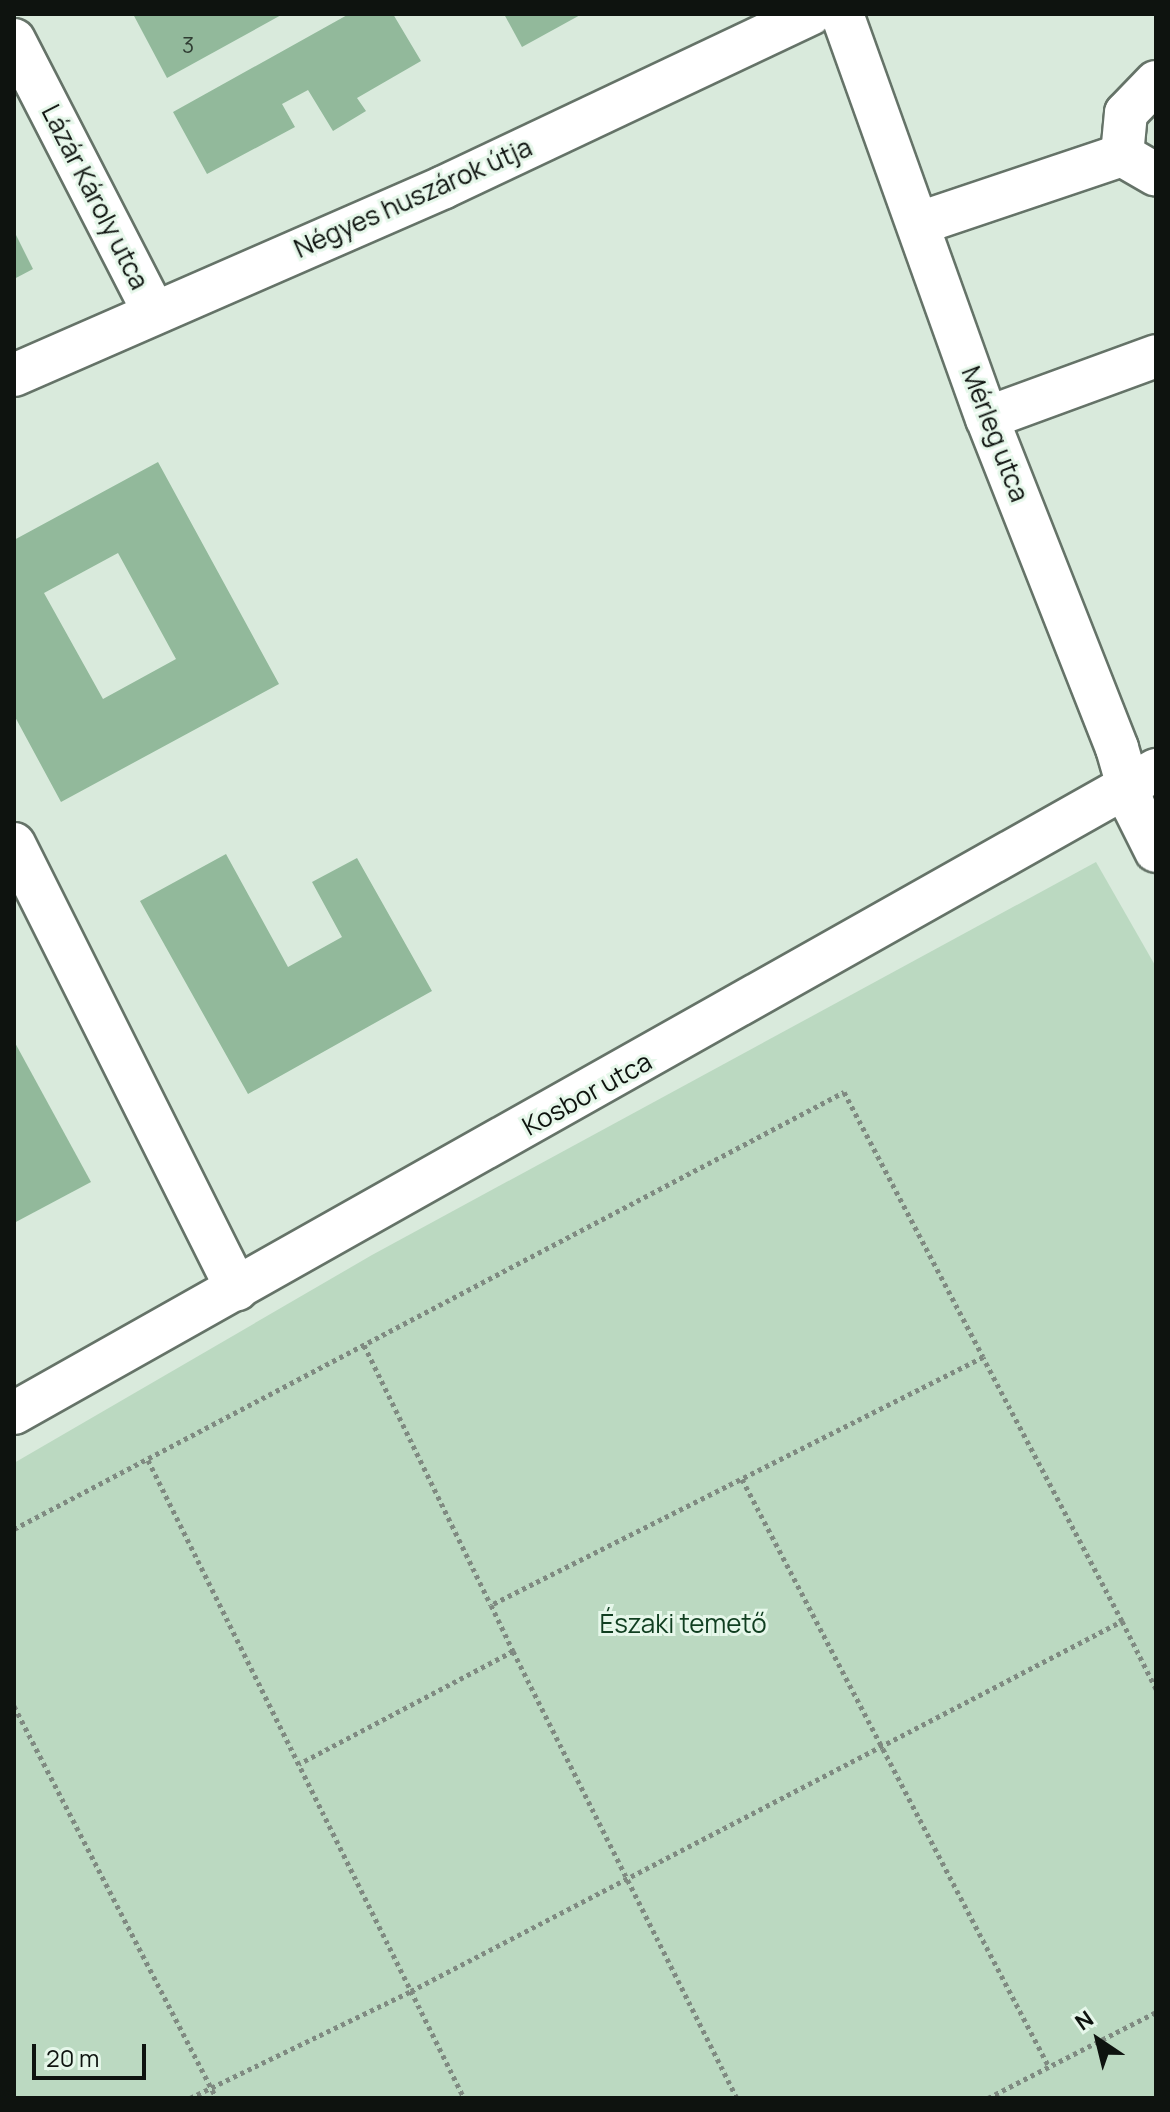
<!DOCTYPE html>
<html>
<head>
<meta charset="utf-8">
<style>
  body { margin:0 }
  #map { position:relative; width:1170px; height:2112px; overflow:hidden; background:#d9eadc; font-family:Manrope,sans-serif }
  div>[style] { position:absolute }
  .green>* { inset:0; background:#bbd9c1 }
  .building>* { inset:0; background:#92b99b }
  .path>* { height:5px; margin-top:-2.5px; transform-origin:0; background:repeating-linear-gradient(90deg,#7f8a81 0 4px,transparent 0 8px) }
  .roads { filter:drop-shadow(2px 0 #657368) drop-shadow(-2px 0 #657368) drop-shadow(0 2px #657368) drop-shadow(0 -2px #657368) }
  .minor>* { height:42px; margin:-21px; padding:0 21px; transform-origin:21px; border-radius:21px; background:#fff }
  span { translate:-50% -50%; white-space:nowrap; text-align:center; line-height:1.15; -webkit-text-stroke:6px #e6f7ea; paint-order:stroke }
  .number-label { font-size:22px; color:#2f3c32 }
  .number-label span { -webkit-text-stroke-width:0 }
  .street-label { font-size:26px; color:#0e130f }
  .park-label { font-size:26px; color:#103e20 }
  .frame { position:absolute; inset:0; border:16px solid #0e130f; pointer-events:none }
  .north { position:absolute; left:1058px; top:2000px; width:80px; height:80px; -webkit-text-stroke:6px #e6f7ea; paint-order:stroke; rotate:325deg; font-size:22px; font-weight:700; line-height:32px; text-align:center; color:#0e130f }
  .north::after { content:''; display:block; margin:auto; width:28px; height:36px; background:#0e130f; clip-path:polygon(50% 0,100% 100%,50% 72%,0 100%) }
  .scale { position:absolute; left:32px; top:2044px; width:114px; height:36px; box-sizing:border-box; border:4px solid #0e130f; border-top:0; padding-left:10px; font-size:24px; line-height:28px; white-space:nowrap; color:#0e130f; -webkit-text-stroke:6px #e6f7ea; paint-order:stroke }
</style>
</head>
<body>
<div id="map">
  <div class="green">
    <i style="clip-path:polygon(1096px 862px,1156px 967px,1156px 2098px,14px 2098px,14px 1463px,372px 1255px)"></i>
  </div>
  <div class="building">
    <i style="clip-path:polygon(133px 14px,283px 14px,167px 78px)"></i>
    <i style="clip-path:polygon(349px 14px,393px 14px,421px 61px,357px 98px,366px 111px,333px 131px,308px 90px,282px 104px,295px 127px,207px 174px,173px 112px)"></i>
    <i style="clip-path:polygon(504px 14px,582px 14px,522px 47px)"></i>
    <i style="clip-path:polygon(14px 231px,33px 269px,14px 279px)"></i>
    <i style="clip-path:polygon(evenodd,158px 462px,279px 684px,61px 802px,14px 715px,14px 540px,158px 462px,118px 553px,176px 659px,103px 699px,44px 593px,118px 553px)"></i>
    <i style="clip-path:polygon(226px 854px,288px 967px,342px 937px,312px 882px,357px 858px,432px 991px,248px 1094px,140px 901px)"></i>
    <i style="clip-path:polygon(14px 1041px,91px 1182px,14px 1223px)"></i>
  </div>
  <div class="path">
    <i style="left:364px;top:1345px;width:289px;rotate:64deg"></i>
    <i style="left:148px;top:1460px;width:712px;rotate:63.65deg"></i>
    <i style="left:742px;top:1479px;width:663px;rotate:62.43deg"></i>
    <i style="left:14px;top:1529px;width:938px;rotate:-27.77deg"></i>
    <i style="left:844px;top:1092px;width:299px;rotate:62.3deg"></i>
    <i style="left:1122px;top:1621px;width:76px;rotate:63.4deg"></i>
    <i style="left:513px;top:1651px;width:500px;rotate:63.4deg"></i>
    <i style="left:14px;top:1706px;width:441px;rotate:62.7deg"></i>
    <i style="left:190px;top:2098px;width:246px;rotate:-25.8deg"></i>
    <i style="left:411px;top:1991px;width:802px;rotate:-27.49deg"></i>
    <i style="left:1122px;top:1621px;width:298px;rotate:-117.8deg"></i>
    <i style="left:983px;top:1357px;width:551px;rotate:153.25deg"></i>
    <i style="left:491px;top:1605px;width:51px;rotate:64.4deg"></i>
    <i style="left:513px;top:1651px;width:242px;rotate:152.2deg"></i>
    <i style="left:988px;top:2098px;width:189px;rotate:-27.1deg"></i>
  </div>
  <div class="roads">
    <div class="minor">
      <i style="left:842px;top:14px;width:429px;rotate:70.3deg"></i>
      <i style="left:987px;top:418px;width:355px;rotate:68.5deg"></i>
      <i style="left:1117px;top:748px;width:61px;rotate:73.9deg"></i>
      <i style="left:1134px;top:807px;width:49px;rotate:63.4deg"></i>
      <i style="left:14px;top:40px;width:306px;rotate:62.8deg"></i>
      <i style="left:1122px;top:155px;width:42px;rotate:-84.6deg"></i>
      <i style="left:1126px;top:113px;width:43px;rotate:-45.9deg"></i>
      <i style="left:920px;top:223px;width:213px;rotate:-18.6deg"></i>
      <i style="left:1122px;top:155px;width:39px;rotate:30deg"></i>
      <i style="left:14px;top:375px;width:469px;rotate:-23.6deg"></i>
      <i style="left:444px;top:187px;width:405px;rotate:-25.3deg"></i>
      <i style="left:987px;top:418px;width:180px;rotate:-20.1deg"></i>
      <i style="left:14px;top:844px;width:498px;rotate:63.4deg"></i>
      <i style="left:14px;top:1413px;width:1311px;rotate:-29.38deg"></i>
    </div>
  </div>
  <div class="number-label">
    <span style="left:188px;top:46px">3</span>
  </div>
  <div class="street-label">
    <span style="left:95px;top:197px;rotate:63deg">Lázár Károly utca</span>
    <span style="left:413px;top:198px;rotate:-24deg">Négyes huszárok útja</span>
    <span style="left:995px;top:434px;rotate:69deg">Mérleg utca</span>
    <span style="left:587px;top:1094px;rotate:-29deg">Kosbor utca</span>
  </div>
  <div class="park-label">
    <span style="left:683px;top:1624px">Északi temető</span>
  </div>
  <div class="frame"></div>
  <div class="north">N</div>
  <div class="scale">20 m</div>
</div>
</body>
</html>
